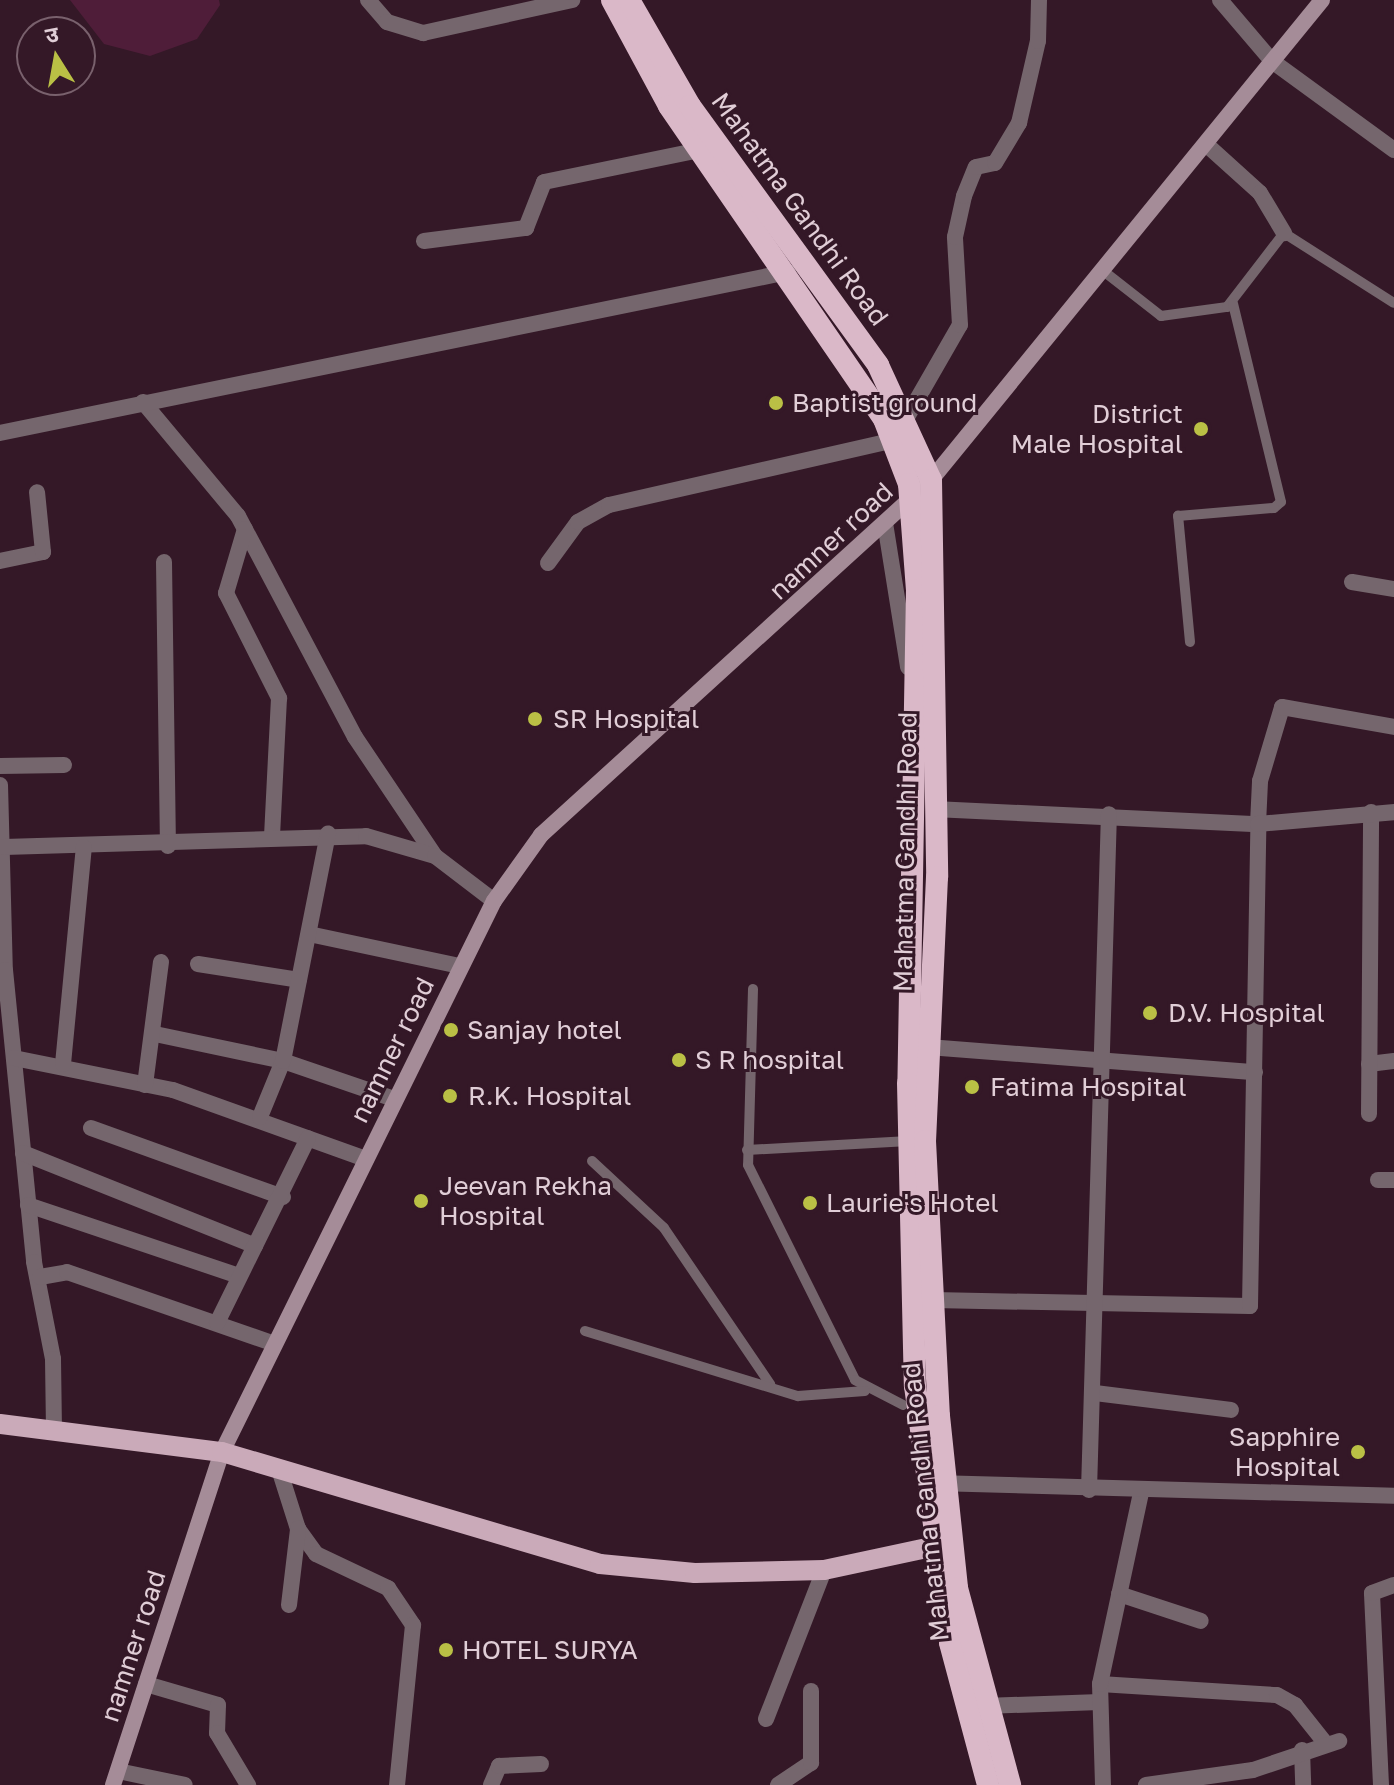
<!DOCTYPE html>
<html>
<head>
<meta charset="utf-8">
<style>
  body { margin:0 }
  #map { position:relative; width:1394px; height:1785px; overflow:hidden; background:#341827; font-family:"Golos Text","Noto Sans Devanagari",sans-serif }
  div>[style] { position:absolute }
  .green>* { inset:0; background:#4f1d39 }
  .service>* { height:10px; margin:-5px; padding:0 5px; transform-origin:5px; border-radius:5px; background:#75666d }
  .minor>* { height:16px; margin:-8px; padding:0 8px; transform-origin:8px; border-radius:8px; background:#75666d }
  .tertiary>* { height:16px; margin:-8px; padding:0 8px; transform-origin:8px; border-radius:8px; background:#75666d }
  .secondary>* { height:16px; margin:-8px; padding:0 8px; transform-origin:8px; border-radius:8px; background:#a58c98 }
  .primary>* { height:20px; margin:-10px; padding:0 10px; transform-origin:10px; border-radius:10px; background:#caaab9 }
  .trunk>* { height:22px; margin:-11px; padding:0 11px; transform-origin:11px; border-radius:11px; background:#dab8c8 }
  .dots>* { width:22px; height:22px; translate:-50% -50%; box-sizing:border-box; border:4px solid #341827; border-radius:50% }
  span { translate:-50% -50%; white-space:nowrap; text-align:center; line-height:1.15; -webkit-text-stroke:6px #341827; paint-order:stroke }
  .street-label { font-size:26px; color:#e1ced7 }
  .poi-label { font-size:26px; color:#e1ced7 }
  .left { translate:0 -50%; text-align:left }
  .right { translate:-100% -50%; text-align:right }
  .north { position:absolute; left:16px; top:16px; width:80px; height:80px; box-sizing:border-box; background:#341827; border:2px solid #79616d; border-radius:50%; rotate:349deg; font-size:22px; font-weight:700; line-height:32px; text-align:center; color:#e1ced7 }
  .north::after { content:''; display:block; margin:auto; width:28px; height:36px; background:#bac045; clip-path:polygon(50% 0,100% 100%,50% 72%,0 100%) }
</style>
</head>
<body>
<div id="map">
  <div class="green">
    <i style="clip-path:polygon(70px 0,219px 0,220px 5px,197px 39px,150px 56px,104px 44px)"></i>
  </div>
  <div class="service">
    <i style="left:1106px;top:273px;width:70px;rotate:38deg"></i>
    <i style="left:1161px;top:316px;width:67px;rotate:-7.8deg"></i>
    <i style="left:1227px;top:307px;width:93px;rotate:-52.4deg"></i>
    <i style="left:1284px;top:233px;width:130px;rotate:32.5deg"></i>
    <i style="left:1190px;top:642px;width:127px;rotate:-95.4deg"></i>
    <i style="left:1178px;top:516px;width:96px;rotate:-4.8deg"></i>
    <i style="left:1274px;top:508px;width:9px;rotate:-41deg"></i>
    <i style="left:1281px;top:502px;width:204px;rotate:-103.6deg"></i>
    <i style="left:753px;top:989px;width:176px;rotate:91.6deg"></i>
    <i style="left:748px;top:1165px;width:240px;rotate:63.5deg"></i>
    <i style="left:855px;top:1380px;width:54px;rotate:27.5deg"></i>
    <i style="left:747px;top:1150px;width:162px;rotate:-3.2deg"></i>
    <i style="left:592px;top:1161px;width:98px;rotate:42.9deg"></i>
    <i style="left:664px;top:1228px;width:189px;rotate:55.8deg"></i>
    <i style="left:585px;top:1331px;width:223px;rotate:17deg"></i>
    <i style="left:798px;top:1396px;width:67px;rotate:-4.3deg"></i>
  </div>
  <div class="minor">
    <i style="left:368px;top:0;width:29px;rotate:49deg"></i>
    <i style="left:387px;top:22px;width:38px;rotate:17deg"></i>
    <i style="left:423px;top:33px;width:153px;rotate:-12.5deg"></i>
    <i style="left:1208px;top:146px;width:70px;rotate:42.1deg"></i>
    <i style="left:1260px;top:193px;width:47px;rotate:59deg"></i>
    <i style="left:424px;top:241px;width:103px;rotate:-7.3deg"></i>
    <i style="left:526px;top:228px;width:49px;rotate:-68.6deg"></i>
    <i style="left:544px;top:182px;width:159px;rotate:-11.6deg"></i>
    <i style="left:143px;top:402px;width:148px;rotate:50.2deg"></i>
    <i style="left:238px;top:516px;width:250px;rotate:62.1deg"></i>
    <i style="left:355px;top:737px;width:143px;rotate:56.1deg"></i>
    <i style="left:907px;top:417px;width:106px;rotate:-60.1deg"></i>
    <i style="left:960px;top:325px;width:88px;rotate:-93.3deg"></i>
    <i style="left:955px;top:237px;width:42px;rotate:-77.6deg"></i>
    <i style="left:964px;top:196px;width:31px;rotate:-68deg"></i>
    <i style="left:976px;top:167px;width:19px;rotate:-12deg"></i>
    <i style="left:995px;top:163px;width:47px;rotate:-59deg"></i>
    <i style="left:1019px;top:123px;width:84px;rotate:-77deg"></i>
    <i style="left:1038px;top:41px;width:41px;rotate:-88.6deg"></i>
    <i style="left:0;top:433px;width:804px;rotate:-11.55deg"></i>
    <i style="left:885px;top:523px;width:146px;rotate:80.9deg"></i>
    <i style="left:245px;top:529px;width:67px;rotate:106.5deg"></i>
    <i style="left:226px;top:593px;width:118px;rotate:63.2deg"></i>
    <i style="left:279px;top:698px;width:136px;rotate:92.9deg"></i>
    <i style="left:0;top:561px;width:44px;rotate:-11.8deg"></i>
    <i style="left:43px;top:552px;width:60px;rotate:-95.7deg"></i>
    <i style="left:164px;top:562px;width:284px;rotate:89.2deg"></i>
    <i style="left:548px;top:563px;width:51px;rotate:-53.8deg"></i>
    <i style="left:578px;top:522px;width:35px;rotate:-29deg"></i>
    <i style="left:609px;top:505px;width:292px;rotate:-12.8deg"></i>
    <i style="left:1352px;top:582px;width:43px;rotate:9.5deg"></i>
    <i style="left:0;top:766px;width:64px;rotate:-0.9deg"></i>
    <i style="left:0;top:785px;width:185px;rotate:88.5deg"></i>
    <i style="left:5px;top:970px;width:293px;rotate:84.3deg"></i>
    <i style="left:34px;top:1262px;width:99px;rotate:78.9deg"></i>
    <i style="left:53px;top:1359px;width:72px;rotate:89.2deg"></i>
    <i style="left:934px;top:809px;width:324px;rotate:2.7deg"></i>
    <i style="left:1258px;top:824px;width:43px;rotate:-87.3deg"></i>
    <i style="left:1260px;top:781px;width:77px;rotate:-73.4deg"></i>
    <i style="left:1282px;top:707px;width:114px;rotate:10.1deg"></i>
    <i style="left:4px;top:847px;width:362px;rotate:-1.7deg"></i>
    <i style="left:366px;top:836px;width:72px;rotate:16.2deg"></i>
    <i style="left:435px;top:856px;width:74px;rotate:37.3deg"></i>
    <i style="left:309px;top:934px;width:154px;rotate:12deg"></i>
    <i style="left:198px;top:964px;width:102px;rotate:9deg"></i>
    <i style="left:155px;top:1034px;width:131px;rotate:11.9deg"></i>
    <i style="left:283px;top:1061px;width:117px;rotate:18.9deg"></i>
    <i style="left:928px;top:1047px;width:328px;rotate:4.4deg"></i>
    <i style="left:14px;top:1058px;width:162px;rotate:11.4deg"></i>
    <i style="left:173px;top:1090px;width:205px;rotate:19.7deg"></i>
    <i style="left:63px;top:1064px;width:218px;rotate:-84.5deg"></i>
    <i style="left:1369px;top:1064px;width:25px;rotate:-7deg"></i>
    <i style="left:145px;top:1085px;width:124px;rotate:-82.6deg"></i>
    <i style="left:1369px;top:1114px;width:302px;rotate:-89.6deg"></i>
    <i style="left:260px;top:1117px;width:61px;rotate:-67.7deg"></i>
    <i style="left:283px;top:1061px;width:232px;rotate:-78.8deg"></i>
    <i style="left:91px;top:1128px;width:204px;rotate:19.8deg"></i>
    <i style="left:23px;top:1153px;width:250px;rotate:21.8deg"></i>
    <i style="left:1378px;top:1180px;width:16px"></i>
    <i style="left:28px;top:1205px;width:223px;rotate:18.6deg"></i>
    <i style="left:40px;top:1277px;width:27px;rotate:-10deg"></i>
    <i style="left:67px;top:1272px;width:217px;rotate:19.1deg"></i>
    <i style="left:933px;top:1300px;width:317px;rotate:1.1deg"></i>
    <i style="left:1250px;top:1306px;width:482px;rotate:-89deg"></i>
    <i style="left:1258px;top:824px;width:137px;rotate:-5deg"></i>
    <i style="left:217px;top:1323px;width:206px;rotate:-63.8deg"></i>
    <i style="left:1095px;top:1393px;width:137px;rotate:7.1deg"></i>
    <i style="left:279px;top:1469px;width:63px;rotate:72.4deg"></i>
    <i style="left:298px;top:1529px;width:31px;rotate:54deg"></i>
    <i style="left:316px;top:1554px;width:80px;rotate:25.3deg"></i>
    <i style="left:388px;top:1588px;width:45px;rotate:56deg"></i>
    <i style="left:413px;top:1625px;width:161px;rotate:95.7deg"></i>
    <i style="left:1089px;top:1490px;width:676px;rotate:-88.31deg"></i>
    <i style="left:1119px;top:1594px;width:86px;rotate:18.2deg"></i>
    <i style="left:289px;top:1605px;width:77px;rotate:-83.2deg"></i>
    <i style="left:146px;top:1684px;width:75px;rotate:16.3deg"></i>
    <i style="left:218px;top:1705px;width:28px;rotate:92deg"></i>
    <i style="left:217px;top:1733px;width:61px;rotate:59.2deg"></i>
    <i style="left:1100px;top:1684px;width:177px;rotate:3.6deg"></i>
    <i style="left:1277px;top:1695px;width:21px;rotate:29deg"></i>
    <i style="left:1295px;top:1705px;width:50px;rotate:51.5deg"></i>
    <i style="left:984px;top:1706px;width:116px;rotate:-2deg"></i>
    <i style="left:766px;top:1719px;width:160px;rotate:-68.7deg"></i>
    <i style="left:1302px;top:1750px;width:35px;rotate:88deg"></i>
    <i style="left:118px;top:1771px;width:68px;rotate:11.8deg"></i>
    <i style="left:491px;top:1785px;width:21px;rotate:-67deg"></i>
    <i style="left:499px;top:1766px;width:42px;rotate:-2.7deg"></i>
    <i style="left:778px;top:1785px;width:40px;rotate:-34deg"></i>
    <i style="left:811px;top:1763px;width:72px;rotate:-90deg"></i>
    <i style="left:1103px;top:1785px;width:101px;rotate:-91.7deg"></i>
    <i style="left:1100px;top:1684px;width:195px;rotate:-77.9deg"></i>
    <i style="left:1146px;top:1785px;width:108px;rotate:-8deg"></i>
    <i style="left:1253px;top:1770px;width:91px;rotate:-18.6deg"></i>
    <i style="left:1381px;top:1785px;width:192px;rotate:-92.7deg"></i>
    <i style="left:1372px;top:1593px;width:23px;rotate:-20deg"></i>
  </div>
  <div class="tertiary">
    <i style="left:1220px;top:0;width:80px;rotate:49.6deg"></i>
    <i style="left:1272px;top:61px;width:151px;rotate:36.1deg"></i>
    <i style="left:935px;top:1483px;width:459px;rotate:1.6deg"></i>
  </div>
  <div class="secondary">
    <i style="left:113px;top:1785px;width:350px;rotate:-71.9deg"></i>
    <i style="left:222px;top:1452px;width:614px;rotate:-63.73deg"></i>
    <i style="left:494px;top:901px;width:81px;rotate:-54.5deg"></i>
    <i style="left:541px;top:835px;width:527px;rotate:-42.31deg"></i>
    <i style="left:931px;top:480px;width:619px;rotate:-50.83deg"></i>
  </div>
  <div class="primary">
    <i style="left:0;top:1424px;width:224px;rotate:7.2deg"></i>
    <i style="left:222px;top:1452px;width:394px;rotate:16.5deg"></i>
    <i style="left:600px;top:1564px;width:95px;rotate:5.4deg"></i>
    <i style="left:695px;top:1573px;width:129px;rotate:-1.3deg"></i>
    <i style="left:824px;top:1570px;width:129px;rotate:-12.1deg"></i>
  </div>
  <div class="trunk">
    <i style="left:612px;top:0;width:120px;rotate:61.7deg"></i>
    <i style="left:669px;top:106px;width:380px;rotate:55.5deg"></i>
    <i style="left:884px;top:419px;width:70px;rotate:69deg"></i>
    <i style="left:909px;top:484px;width:106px;rotate:85.7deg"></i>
    <i style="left:917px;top:590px;width:493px;rotate:91deg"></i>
    <i style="left:908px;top:1083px;width:303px;rotate:88.7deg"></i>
    <i style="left:915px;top:1386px;width:259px;rotate:82.2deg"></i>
    <i style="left:950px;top:1643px;width:147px;rotate:75deg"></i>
    <i style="left:629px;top:0;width:122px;rotate:60.1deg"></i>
    <i style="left:690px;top:106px;width:320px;rotate:54deg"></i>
    <i style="left:878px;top:365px;width:127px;rotate:65.3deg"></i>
    <i style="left:931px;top:480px;width:397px;rotate:89.1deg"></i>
    <i style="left:937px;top:877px;width:264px;rotate:92.6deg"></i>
    <i style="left:925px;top:1141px;width:275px;rotate:87.1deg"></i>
    <i style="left:939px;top:1416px;width:173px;rotate:84deg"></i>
    <i style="left:957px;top:1588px;width:204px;rotate:74.9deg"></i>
  </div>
  <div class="dots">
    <i style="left:776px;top:403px;background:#bac045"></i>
    <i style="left:1201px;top:429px;background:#bac045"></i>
    <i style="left:535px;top:719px;background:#bac045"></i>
    <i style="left:1150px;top:1013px;background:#bac045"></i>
    <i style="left:451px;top:1030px;background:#bac045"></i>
    <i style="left:679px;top:1060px;background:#bac045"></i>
    <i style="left:972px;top:1087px;background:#bac045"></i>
    <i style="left:450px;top:1096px;background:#bac045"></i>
    <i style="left:421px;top:1201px;background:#bac045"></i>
    <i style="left:810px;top:1203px;background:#bac045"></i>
    <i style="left:1358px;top:1452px;background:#bac045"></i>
    <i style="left:446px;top:1650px;background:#bac045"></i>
  </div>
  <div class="street-label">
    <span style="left:800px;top:209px;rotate:54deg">Mahatma Gandhi Road</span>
    <span style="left:831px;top:541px;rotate:-43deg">namner road</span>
    <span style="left:905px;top:852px;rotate:-89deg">Mahatma Gandhi Road</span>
    <span style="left:392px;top:1050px;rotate:-64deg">namner road</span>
    <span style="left:925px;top:1502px;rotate:-96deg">Mahatma Gandhi Road</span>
    <span style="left:133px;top:1646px;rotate:-72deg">namner road</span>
  </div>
  <div class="poi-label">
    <span class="left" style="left:792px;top:403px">Baptist ground</span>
    <span class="right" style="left:1183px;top:429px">District<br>Male Hospital</span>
    <span class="left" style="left:553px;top:719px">SR Hospital</span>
    <span class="left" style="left:1168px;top:1013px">D.V. Hospital</span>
    <span class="left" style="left:467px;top:1030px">Sanjay hotel</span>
    <span class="left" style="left:695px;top:1060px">S R hospital</span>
    <span class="left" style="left:990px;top:1087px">Fatima Hospital</span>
    <span class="left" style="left:468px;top:1096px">R.K. Hospital</span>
    <span class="left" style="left:439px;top:1201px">Jeevan Rekha<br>Hospital</span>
    <span class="left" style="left:826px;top:1203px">Laurie's Hotel</span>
    <span class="right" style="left:1340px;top:1452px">Sapphire<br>Hospital</span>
    <span class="left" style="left:462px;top:1650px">HOTEL SURYA</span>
  </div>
  <div class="north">उ</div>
</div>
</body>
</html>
